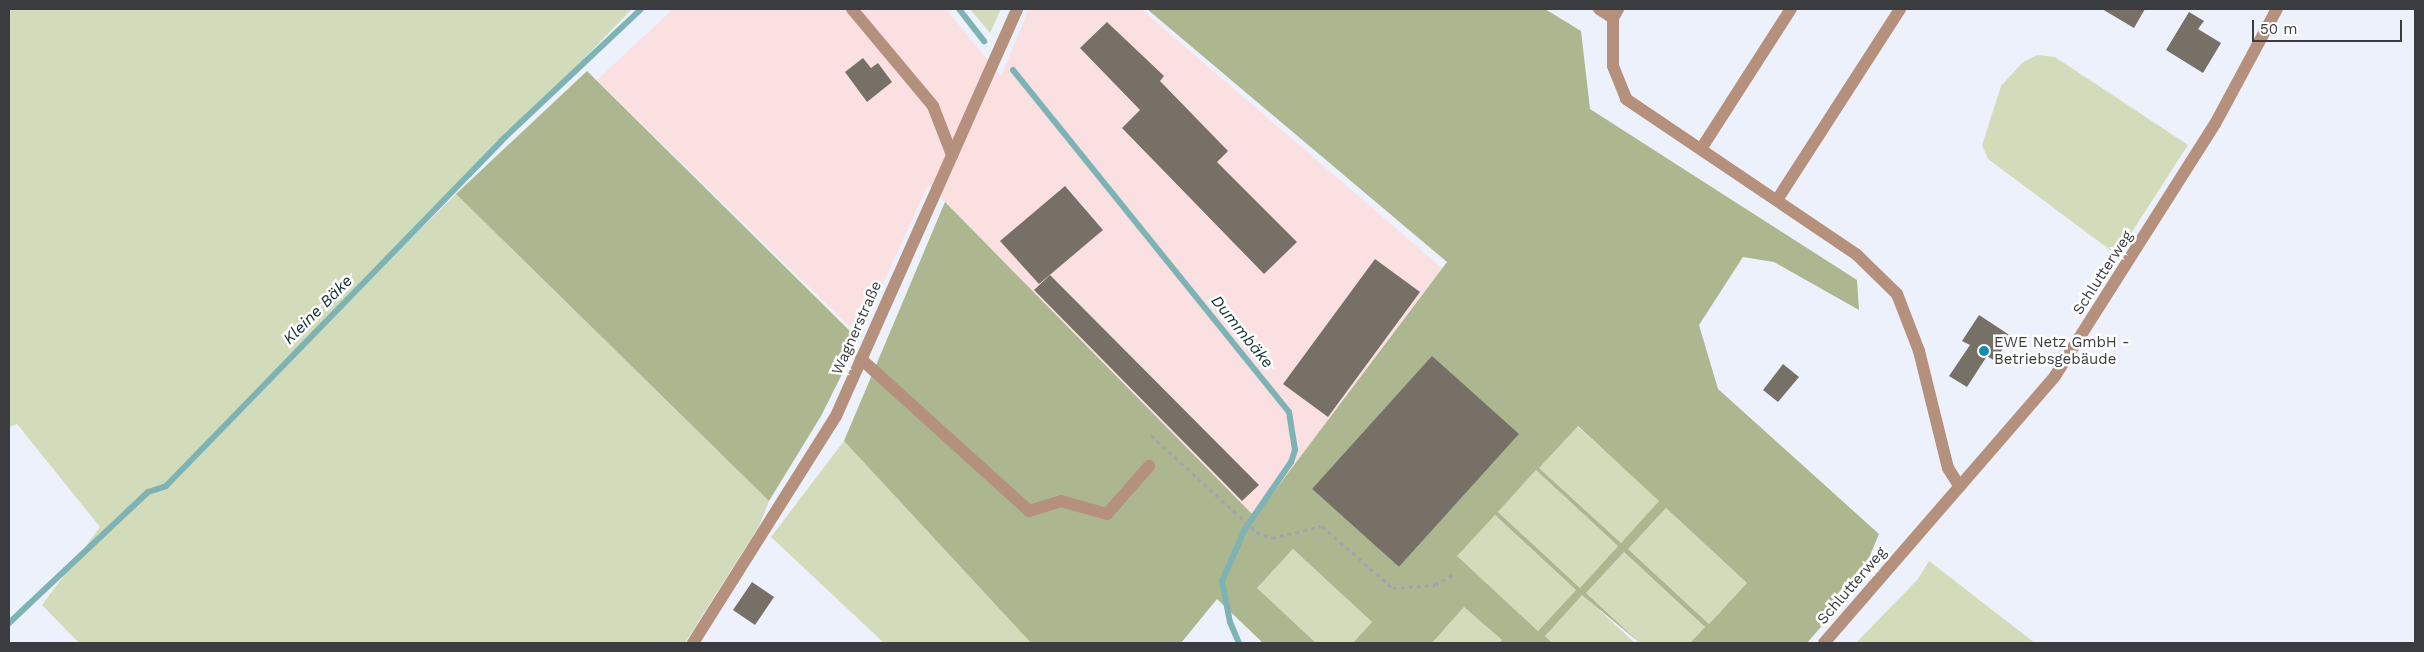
<!DOCTYPE html>
<html>
<head>
<meta charset="utf-8">
<style>
  body { margin:0 }
  #map { position:relative; width:2424px; height:652px; overflow:hidden; background:#edf1fc; font-family:"Work Sans",sans-serif }
  div>[style] { position:absolute }
  .commercial>* { inset:0; background:#fbe0e2 }
  .green>* { inset:0; background:#d3dcba }
  .forest>* { inset:0; background:#acb68f }
  .stream>* { height:6px; margin:-3px; padding:0 3px; transform-origin:3px; border-radius:3px; background:#7eb3b5 }
  .building>* { inset:0; background:#767067 }
  .path>* { height:3px; margin-top:-1.5px; transform-origin:0; background:repeating-linear-gradient(90deg,#a1a4ac 0 4px,transparent 0 8px) }
  .minor>* { height:12px; margin:-6px; padding:0 6px; transform-origin:6px; border-radius:6px; background:#b5917d }
  .dots>* { width:14px; height:14px; translate:-50% -50%; box-sizing:border-box; border:2px solid #fefffe; border-radius:50% }
  span { translate:-50% -50%; white-space:nowrap; text-align:center; line-height:1.15; -webkit-text-stroke:5px #fefffe; paint-order:stroke }
  .street-label { font-size:15px; color:#3a3c40 }
  .poi-label { font-size:15px; color:#3a3c40 }
  .left { translate:0 -50%; text-align:left }
  .water-label { font-size:16px; color:#133031; font-style:italic }
  .frame { position:absolute; inset:0; border:10px solid #3a3c40; pointer-events:none }
  .scale { position:absolute; left:2252px; top:20px; width:150px; height:22px; box-sizing:border-box; border:2px solid #3a3c40; border-top:0; padding-left:6px; font-size:15px; line-height:18px; white-space:nowrap; color:#3a3c40; -webkit-text-stroke:4px #fefffe; paint-order:stroke }
</style>
</head>
<body>
<div id="map">
  <div class="commercial">
    <i style="clip-path:polygon(673px 9px,946px 9px,1001px 76px,1029px 9px,1141px 9px,1442px 268px,1255px 518px,928px 185px,859px 336px,597px 80px)"></i>
  </div>
  <div class="green">
    <i style="clip-path:polygon(9px 9px,632px 9px,388px 261px,456px 194px,769px 501px,759px 526px,685px 643px,79px 643px,42px 605px,100px 527px,17px 424px,9px 427px)"></i>
    <i style="clip-path:polygon(970px 9px,1001px 9px,990px 33px)"></i>
    <i style="clip-path:polygon(2037px 55px,2055px 57px,2188px 145px,2117px 255px,1988px 159px,1982px 145px,2001px 86px,2022px 63px)"></i>
    <i style="clip-path:polygon(1577px 426px,1660px 501px,1621px 543px,1539px 468px)"></i>
    <i style="clip-path:polygon(844px 441px,1031px 643px,884px 643px,771px 537px)"></i>
    <i style="clip-path:polygon(1536px 470px,1618px 546px,1580px 588px,1498px 512px)"></i>
    <i style="clip-path:polygon(1666px 508px,1747px 583px,1709px 624px,1628px 549px)"></i>
    <i style="clip-path:polygon(1495px 515px,1576px 590px,1538px 631px,1456px 556px)"></i>
    <i style="clip-path:polygon(1293px 549px,1372px 622px,1353px 643px,1316px 643px,1257px 588px)"></i>
    <i style="clip-path:polygon(1624px 552px,1705px 627px,1690px 643px,1640px 643px,1586px 593px)"></i>
    <i style="clip-path:polygon(1929px 561px,2035px 643px,1856px 643px,1918px 579px)"></i>
    <i style="clip-path:polygon(1582px 594px,1635px 643px,1552px 643px,1544px 636px)"></i>
    <i style="clip-path:polygon(1464px 607px,1502px 640px,1499px 643px,1432px 643px)"></i>
  </div>
  <div class="forest">
    <i style="clip-path:polygon(evenodd,1147px 9px,1545px 9px,1581px 31px,1590px 109px,1857px 280px,1859px 310px,1774px 262px,1743px 257px,1699px 325px,1718px 389px,1879px 534px,1858px 584px,1807px 643px,1690px 643px,1705px 627px,1624px 552px,1586px 593px,1640px 643px,1582px 595px,1545px 636px,1552px 643px,1499px 643px,1502px 640px,1464px 607px,1432px 643px,1353px 643px,1372px 622px,1293px 549px,1257px 588px,1316px 643px,1263px 643px,1217px 599px,1181px 643px,1031px 643px,844px 441px,945px 202px,1255px 517px,1447px 262px,1147px 9px,1578px 426px,1659px 501px,1621px 543px,1539px 468px,1578px 426px,1147px 9px,1518px 435px,1399px 567px,1312px 489px,1518px 435px,1147px 9px,1536px 470px,1618px 546px,1580px 588px,1498px 512px,1536px 470px,1147px 9px,1666px 508px,1747px 583px,1709px 624px,1628px 549px,1666px 508px,1147px 9px,1495px 515px,1576px 590px,1538px 631px,1457px 556px,1495px 515px)"></i>
    <i style="clip-path:polygon(587px 71px,859px 340px,821px 416px,769px 501px,456px 194px)"></i>
  </div>
  <div class="stream">
    <i style="left:959px;top:9px;width:41px;rotate:52deg"></i>
    <i style="left:1013px;top:70px;width:439px;rotate:51.1deg"></i>
    <i style="left:1289px;top:412px;width:38px;rotate:81deg"></i>
    <i style="left:1295px;top:450px;width:13px;rotate:108deg"></i>
    <i style="left:1291px;top:462px;width:81px;rotate:124.5deg"></i>
    <i style="left:1245px;top:529px;width:57px;rotate:113.9deg"></i>
    <i style="left:1222px;top:581px;width:42px;rotate:79deg"></i>
    <i style="left:1230px;top:622px;width:23px;rotate:67deg"></i>
    <i style="left:9px;top:623px;width:191px;rotate:-43.3deg"></i>
    <i style="left:148px;top:492px;width:19px;rotate:-18deg"></i>
    <i style="left:166px;top:486px;width:481px;rotate:-45.8deg"></i>
    <i style="left:501px;top:141px;width:192px;rotate:-43.3deg"></i>
  </div>
  <div class="building">
    <i style="clip-path:polygon(2102px 9px,2145px 9px,2134px 28px)"></i>
    <i style="clip-path:polygon(2189px 12px,2204px 21px,2198px 29px,2221px 43px,2203px 73px,2166px 50px)"></i>
    <i style="clip-path:polygon(1107px 22px,1164px 76px,1160px 81px,1228px 151px,1217px 162px,1297px 242px,1264px 274px,1122px 128px,1140px 110px,1080px 48px)"></i>
    <i style="clip-path:polygon(863px 58px,871px 68px,878px 63px,892px 82px,867px 102px,845px 72px)"></i>
    <i style="clip-path:polygon(1065px 186px,1103px 230px,1039px 284px,1000px 241px)"></i>
    <i style="clip-path:polygon(1375px 259px,1420px 292px,1328px 417px,1283px 384px)"></i>
    <i style="clip-path:polygon(1050px 275px,1259px 485px,1242px 501px,1034px 290px)"></i>
    <i style="clip-path:polygon(1979px 315px,2011px 336px,1995px 361px,1987px 356px,1967px 387px,1949px 376px,1970px 345px,1962px 341px)"></i>
    <i style="clip-path:polygon(1432px 356px,1519px 434px,1399px 567px,1312px 489px)"></i>
    <i style="clip-path:polygon(1783px 364px,1799px 377px,1778px 402px,1763px 390px)"></i>
    <i style="clip-path:polygon(752px 582px,774px 597px,755px 625px,733px 610px)"></i>
  </div>
  <div class="path">
    <i style="left:1151px;top:435px;width:143px;rotate:42.7deg"></i>
    <i style="left:1256px;top:532px;width:17px;rotate:21deg"></i>
    <i style="left:1272px;top:538px;width:51px;rotate:-13.5deg"></i>
    <i style="left:1322px;top:526px;width:94px;rotate:41.1deg"></i>
    <i style="left:1393px;top:588px;width:42px;rotate:-4.1deg"></i>
    <i style="left:1435px;top:585px;width:20px;rotate:-30deg"></i>
  </div>
  <div class="minor">
    <i style="left:852px;top:9px;width:126px;rotate:50.1deg"></i>
    <i style="left:933px;top:106px;width:53px;rotate:68.8deg"></i>
    <i style="left:1599px;top:9px;width:17px;rotate:33deg"></i>
    <i style="left:1618px;top:9px;width:10px;rotate:119deg"></i>
    <i style="left:1613px;top:18px;width:48px;rotate:90deg"></i>
    <i style="left:1613px;top:66px;width:35px;rotate:68deg"></i>
    <i style="left:1626px;top:99px;width:279px;rotate:34deg"></i>
    <i style="left:1857px;top:255px;width:56px;rotate:44.3deg"></i>
    <i style="left:1897px;top:294px;width:61px;rotate:68.9deg"></i>
    <i style="left:1919px;top:351px;width:121px;rotate:76.1deg"></i>
    <i style="left:1948px;top:468px;width:22px;rotate:58deg"></i>
    <i style="left:1701px;top:149px;width:166px;rotate:-57.3deg"></i>
    <i style="left:1777px;top:200px;width:227px;rotate:-57.2deg"></i>
    <i style="left:861px;top:359px;width:227px;rotate:42.1deg"></i>
    <i style="left:1029px;top:511px;width:34px;rotate:-17deg"></i>
    <i style="left:1061px;top:501px;width:48px;rotate:15.8deg"></i>
    <i style="left:1107px;top:514px;width:64px;rotate:-48.8deg"></i>
    <i style="left:693px;top:643px;width:268px;rotate:-57.8deg"></i>
    <i style="left:836px;top:416px;width:445px;rotate:-66deg"></i>
    <i style="left:1824px;top:643px;width:353px;rotate:-49.1deg"></i>
    <i style="left:2055px;top:376px;width:299px;rotate:-57.6deg"></i>
    <i style="left:2215px;top:124px;width:131px;rotate:-61.7deg"></i>
  </div>
  <div class="dots">
    <i style="left:1984px;top:351px;background:#188caf"></i>
  </div>
  <div class="street-label">
    <span style="left:2103px;top:273px;rotate:-57deg">Schlutterweg</span>
    <span style="left:857px;top:328px;rotate:-66deg">Wagnerstraße</span>
    <span style="left:1852px;top:586px;rotate:-49deg">Schlutterweg</span>
  </div>
  <div class="poi-label">
    <span class="left" style="left:1994px;top:351px">EWE Netz GmbH -<br>Betriebsgebäude</span>
  </div>
  <div class="water-label">
    <span style="left:318px;top:310px;rotate:-45deg">Kleine Bäke</span>
    <span style="left:1242px;top:332px;rotate:51deg">Dummbäke</span>
  </div>
  <div class="frame"></div>
  <div class="scale">50 m</div>
</div>
</body>
</html>
